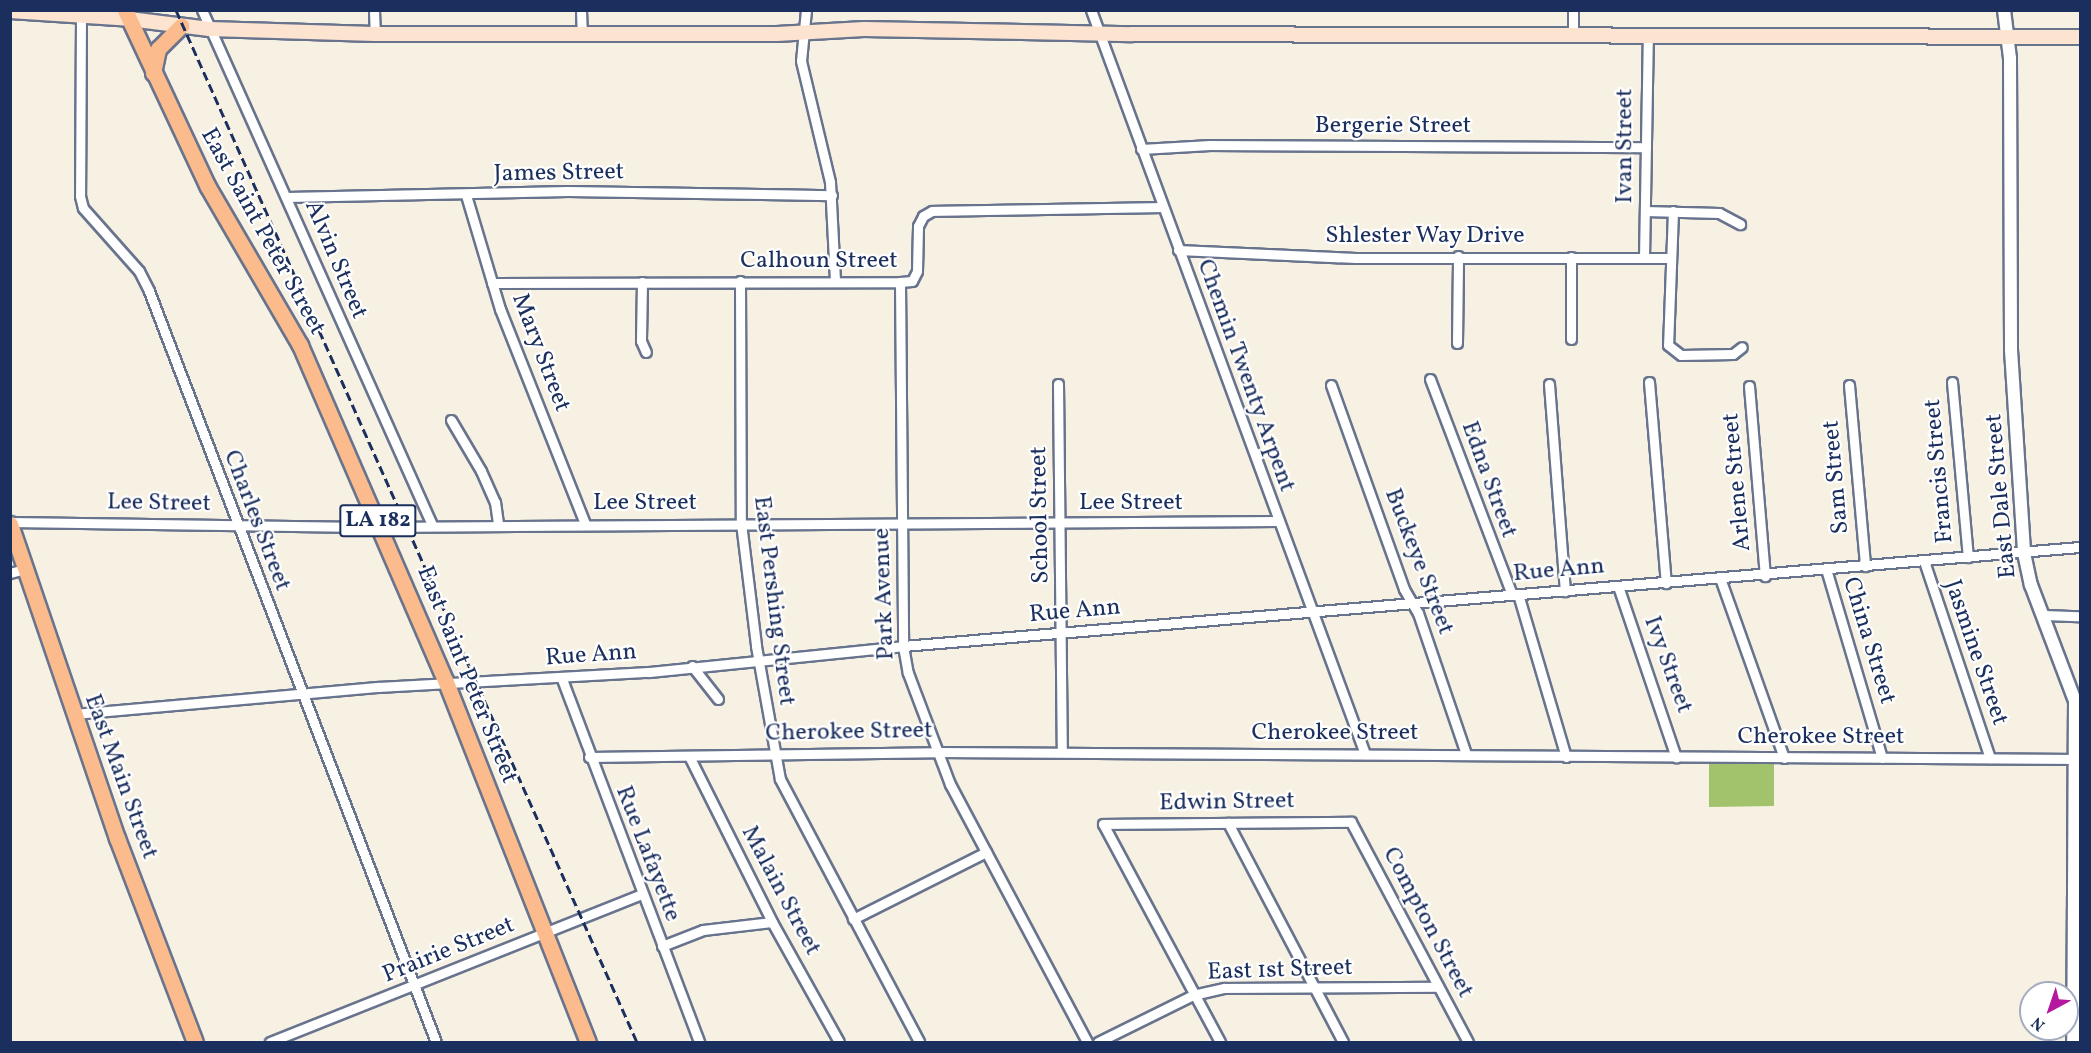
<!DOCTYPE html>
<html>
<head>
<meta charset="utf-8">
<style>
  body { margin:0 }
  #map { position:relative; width:2091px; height:1053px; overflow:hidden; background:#f7f1e3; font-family:Vollkorn,serif }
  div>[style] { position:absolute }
  .green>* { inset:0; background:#a2c36c }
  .roads { filter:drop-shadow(2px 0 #68738d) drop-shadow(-2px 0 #68738d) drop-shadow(0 2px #68738d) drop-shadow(0 -2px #68738d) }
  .minor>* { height:9px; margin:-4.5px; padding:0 4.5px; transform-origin:4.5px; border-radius:4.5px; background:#fff }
  .tertiary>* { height:12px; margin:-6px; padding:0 6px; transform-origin:6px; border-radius:6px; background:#fff }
  .secondary>* { height:14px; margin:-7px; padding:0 7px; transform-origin:7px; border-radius:7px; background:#fde4d1 }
  .primary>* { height:15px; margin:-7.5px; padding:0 7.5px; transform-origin:7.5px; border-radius:7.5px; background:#fbbb8c }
  .rail>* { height:3px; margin-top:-1.5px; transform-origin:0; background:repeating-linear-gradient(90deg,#1b2f5e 0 9px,transparent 0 13.5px) }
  span { translate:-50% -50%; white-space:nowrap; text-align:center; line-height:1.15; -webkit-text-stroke:4.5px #fff; paint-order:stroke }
  .shield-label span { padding:2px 4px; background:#fff; border:2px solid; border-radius:4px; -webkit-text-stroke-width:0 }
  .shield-label { font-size:22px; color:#1b2f5e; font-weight:700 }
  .street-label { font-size:24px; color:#1b2f5e }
  .frame { position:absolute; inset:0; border:12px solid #1b2f5e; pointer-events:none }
  .north { position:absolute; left:2019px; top:981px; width:60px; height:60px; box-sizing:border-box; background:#fff; border:2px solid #a4acbf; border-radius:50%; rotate:220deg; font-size:16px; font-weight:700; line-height:24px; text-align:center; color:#1b2f5e }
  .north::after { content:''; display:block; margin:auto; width:21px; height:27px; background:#b5179e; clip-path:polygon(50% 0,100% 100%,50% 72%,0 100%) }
</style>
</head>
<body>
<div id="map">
  <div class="green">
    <i style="clip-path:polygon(1709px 762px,1774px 762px,1774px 806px,1709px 807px)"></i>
  </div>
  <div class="roads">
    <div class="minor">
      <i style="left:202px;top:10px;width:564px;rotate:65.93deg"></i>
      <i style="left:374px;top:10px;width:24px;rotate:88deg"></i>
      <i style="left:581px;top:10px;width:25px;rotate:88deg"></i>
      <i style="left:806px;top:10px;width:51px;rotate:95.6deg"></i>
      <i style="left:801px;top:61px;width:124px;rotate:76.5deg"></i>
      <i style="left:830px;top:182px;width:98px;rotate:87.1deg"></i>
      <i style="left:1091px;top:10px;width:793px;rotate:69.78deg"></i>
      <i style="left:1573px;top:10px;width:25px;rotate:90deg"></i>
      <i style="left:81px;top:17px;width:179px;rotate:90.3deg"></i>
      <i style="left:80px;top:196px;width:12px;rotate:76deg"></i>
      <i style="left:83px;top:208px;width:84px;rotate:48.4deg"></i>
      <i style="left:139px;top:271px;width:22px;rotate:63deg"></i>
      <i style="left:149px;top:291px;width:804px;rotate:69.09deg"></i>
      <i style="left:1141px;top:149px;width:69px;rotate:-3.3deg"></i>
      <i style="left:1210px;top:145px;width:436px;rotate:0.3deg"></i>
      <i style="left:466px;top:195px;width:119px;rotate:73.4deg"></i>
      <i style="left:500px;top:309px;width:231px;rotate:68.4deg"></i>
      <i style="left:287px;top:197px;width:281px;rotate:-1.2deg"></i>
      <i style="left:568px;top:191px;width:264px;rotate:0.9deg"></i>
      <i style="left:1645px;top:211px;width:74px;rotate:1.5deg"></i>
      <i style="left:1719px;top:213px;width:24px;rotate:28deg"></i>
      <i style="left:1673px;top:211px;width:134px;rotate:92.1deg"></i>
      <i style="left:1668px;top:345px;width:16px;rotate:38deg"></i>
      <i style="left:1681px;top:355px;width:52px;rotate:-1.1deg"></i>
      <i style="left:1733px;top:354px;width:11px;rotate:-38deg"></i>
      <i style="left:1178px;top:250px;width:178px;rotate:2.6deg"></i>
      <i style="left:1356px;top:258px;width:315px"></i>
      <i style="left:1571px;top:257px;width:82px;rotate:90deg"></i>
      <i style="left:1644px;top:258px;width:223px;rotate:-89deg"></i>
      <i style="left:740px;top:281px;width:242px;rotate:89.8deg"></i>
      <i style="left:741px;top:523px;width:124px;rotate:83deg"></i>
      <i style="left:756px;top:646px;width:135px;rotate:79.8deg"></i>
      <i style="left:780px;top:779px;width:297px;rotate:62.1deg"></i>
      <i style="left:642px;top:282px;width:59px;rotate:91deg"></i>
      <i style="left:641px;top:341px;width:12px;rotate:66deg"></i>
      <i style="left:900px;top:282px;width:364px;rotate:89.5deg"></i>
      <i style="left:903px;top:646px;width:27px;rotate:80deg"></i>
      <i style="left:908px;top:673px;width:119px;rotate:69.3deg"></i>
      <i style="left:950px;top:784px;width:292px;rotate:62deg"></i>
      <i style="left:492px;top:283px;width:408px;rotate:-0.1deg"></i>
      <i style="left:900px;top:282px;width:12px;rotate:-5deg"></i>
      <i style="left:912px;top:281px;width:11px;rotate:-63deg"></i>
      <i style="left:917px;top:271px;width:45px;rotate:-88.7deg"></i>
      <i style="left:918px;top:226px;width:11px;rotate:-63deg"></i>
      <i style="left:923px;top:216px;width:10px;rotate:-29deg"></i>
      <i style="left:932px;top:211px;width:228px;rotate:-1deg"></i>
      <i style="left:1457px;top:343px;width:87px;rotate:-89.3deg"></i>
      <i style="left:1430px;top:379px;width:231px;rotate:69.2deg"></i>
      <i style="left:1649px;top:382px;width:202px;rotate:85.2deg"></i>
      <i style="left:1952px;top:382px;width:176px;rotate:84.8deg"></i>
      <i style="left:1058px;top:384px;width:368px;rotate:89.4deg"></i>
      <i style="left:1549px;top:384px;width:208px;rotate:85.6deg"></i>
      <i style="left:1331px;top:385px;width:217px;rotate:70.3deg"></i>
      <i style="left:1404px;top:589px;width:28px;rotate:60deg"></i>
      <i style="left:1418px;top:613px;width:149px;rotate:71.2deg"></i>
      <i style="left:1849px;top:385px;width:182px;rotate:84.9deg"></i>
      <i style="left:1749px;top:386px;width:191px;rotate:85.2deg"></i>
      <i style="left:451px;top:420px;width:59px;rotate:59.5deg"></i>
      <i style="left:481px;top:471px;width:34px;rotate:66deg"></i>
      <i style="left:495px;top:502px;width:21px;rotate:82deg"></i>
      <i style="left:10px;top:522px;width:371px;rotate:0.8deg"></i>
      <i style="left:381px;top:527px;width:898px;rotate:-0.38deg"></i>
      <i style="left:1924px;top:561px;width:208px;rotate:71.5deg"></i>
      <i style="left:1826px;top:569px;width:197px;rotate:73.5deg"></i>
      <i style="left:10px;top:573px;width:16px;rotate:-15deg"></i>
      <i style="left:1720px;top:578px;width:191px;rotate:70.4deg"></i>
      <i style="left:1618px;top:586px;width:181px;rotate:71.3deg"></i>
      <i style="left:1518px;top:594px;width:170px;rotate:73.6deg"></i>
      <i style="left:2042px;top:615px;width:38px;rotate:2deg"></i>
      <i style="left:692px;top:666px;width:42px;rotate:51.8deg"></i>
      <i style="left:562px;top:679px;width:388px;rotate:69.3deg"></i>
      <i style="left:73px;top:714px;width:306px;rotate:-5.1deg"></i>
      <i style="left:378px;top:687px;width:271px;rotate:-3.2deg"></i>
      <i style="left:649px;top:672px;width:255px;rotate:-5.8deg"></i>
      <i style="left:903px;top:646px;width:1181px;rotate:-4.81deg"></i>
      <i style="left:689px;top:756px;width:186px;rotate:63.4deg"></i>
      <i style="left:772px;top:922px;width:137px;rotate:60.8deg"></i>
      <i style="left:589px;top:757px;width:347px;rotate:-0.8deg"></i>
      <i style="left:936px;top:752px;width:1144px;rotate:0.35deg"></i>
      <i style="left:1228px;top:823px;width:247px;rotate:62.3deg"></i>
      <i style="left:853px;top:919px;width:149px;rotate:-26.7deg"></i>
      <i style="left:662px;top:946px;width:44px;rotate:-21.3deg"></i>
      <i style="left:703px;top:930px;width:69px;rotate:-6.6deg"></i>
      <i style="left:270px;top:1042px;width:400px;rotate:-21.7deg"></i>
      <i style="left:1098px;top:1042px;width:106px;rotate:-26.3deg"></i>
      <i style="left:1193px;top:995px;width:32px;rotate:-13deg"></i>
      <i style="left:1224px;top:988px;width:214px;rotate:-0.3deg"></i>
      <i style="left:1220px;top:1042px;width:247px;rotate:-118.2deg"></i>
      <i style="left:1103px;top:824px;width:248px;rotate:-0.5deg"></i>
      <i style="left:1351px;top:822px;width:249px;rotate:62deg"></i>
    </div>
    <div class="tertiary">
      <i style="left:2004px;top:10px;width:48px;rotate:82.9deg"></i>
      <i style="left:2010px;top:58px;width:292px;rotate:89.8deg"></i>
      <i style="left:2011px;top:350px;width:203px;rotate:86.3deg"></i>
      <i style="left:2024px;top:553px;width:33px;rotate:78deg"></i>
      <i style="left:2031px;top:585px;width:124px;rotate:69.2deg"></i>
      <i style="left:2075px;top:701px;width:341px;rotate:90.3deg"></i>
    </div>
    <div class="secondary">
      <i style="left:10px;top:11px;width:119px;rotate:3.8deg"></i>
      <i style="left:129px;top:19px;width:81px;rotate:7.1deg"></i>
      <i style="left:209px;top:29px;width:166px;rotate:1.7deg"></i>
      <i style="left:375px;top:34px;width:402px"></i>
      <i style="left:777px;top:34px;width:87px;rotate:-3.3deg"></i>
      <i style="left:864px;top:29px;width:268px;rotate:1.1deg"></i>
      <i style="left:1132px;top:34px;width:948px;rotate:0.18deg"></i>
    </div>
    <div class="primary">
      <i style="left:125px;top:10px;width:195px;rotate:64.9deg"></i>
      <i style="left:208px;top:187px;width:183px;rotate:59.8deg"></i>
      <i style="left:300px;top:345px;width:367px;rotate:66.6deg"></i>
      <i style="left:446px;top:682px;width:387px;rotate:68.5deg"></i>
      <i style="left:153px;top:73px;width:25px;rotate:-78deg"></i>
      <i style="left:158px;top:49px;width:33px;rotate:-45deg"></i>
      <i style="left:10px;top:524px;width:332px;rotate:71.2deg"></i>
      <i style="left:117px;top:838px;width:218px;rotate:69.1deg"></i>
    </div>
  </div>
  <div class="rail">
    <i style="left:176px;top:10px;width:1130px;rotate:65.93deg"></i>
  </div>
  <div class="shield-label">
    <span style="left:378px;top:521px">LA 182</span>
  </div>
  <div class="street-label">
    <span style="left:1393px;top:127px">Bergerie Street</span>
    <span style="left:1626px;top:146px;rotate:-90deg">Ivan Street</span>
    <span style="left:559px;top:174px;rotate:-1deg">James Street</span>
    <span style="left:262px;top:232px;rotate:61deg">East Saint Peter Street</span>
    <span style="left:1425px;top:237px">Shlester Way Drive</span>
    <span style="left:335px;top:260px;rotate:67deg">Alvin Street</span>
    <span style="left:819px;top:262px">Calhoun Street</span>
    <span style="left:540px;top:353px;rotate:69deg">Mary Street</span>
    <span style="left:1245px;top:376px;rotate:70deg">Chemin Twenty Arpent</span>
    <span style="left:1940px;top:471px;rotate:-95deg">Francis Street</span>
    <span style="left:1837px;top:477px;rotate:-95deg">Sam Street</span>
    <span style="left:1488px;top:480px;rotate:70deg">Edna Street</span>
    <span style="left:1738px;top:482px;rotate:-95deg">Arlene Street</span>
    <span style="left:2002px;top:496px;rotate:-95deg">East Dale Street</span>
    <span style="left:159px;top:504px;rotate:1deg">Lee Street</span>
    <span style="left:645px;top:504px">Lee Street</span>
    <span style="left:1131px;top:504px">Lee Street</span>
    <span style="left:1041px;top:515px;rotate:-91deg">School Street</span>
    <span style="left:256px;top:521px;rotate:69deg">Charles Street</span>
    <span style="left:1418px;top:562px;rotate:69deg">Buckeye Street</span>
    <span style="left:1559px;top:571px;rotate:-5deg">Rue Ann</span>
    <span style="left:885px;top:594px;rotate:-92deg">Park Avenue</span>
    <span style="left:773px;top:601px;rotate:83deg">East Pershing Street</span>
    <span style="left:1075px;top:612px;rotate:-5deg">Rue Ann</span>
    <span style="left:1868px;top:641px;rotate:73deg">China Street</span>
    <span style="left:1975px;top:653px;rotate:71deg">Jasmine Street</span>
    <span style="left:591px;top:656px;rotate:-4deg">Rue Ann</span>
    <span style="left:1667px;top:665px;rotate:70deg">Ivy Street</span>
    <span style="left:466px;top:675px;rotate:68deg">East Saint Peter Street</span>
    <span style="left:849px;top:733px;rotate:-1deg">Cherokee Street</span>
    <span style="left:1335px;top:734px">Cherokee Street</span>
    <span style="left:1821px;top:738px">Cherokee Street</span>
    <span style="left:120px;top:777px;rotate:70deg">East Main Street</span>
    <span style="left:1227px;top:803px;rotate:-1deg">Edwin Street</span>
    <span style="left:647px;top:854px;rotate:69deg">Rue Lafayette</span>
    <span style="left:780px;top:891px;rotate:62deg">Malain Street</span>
    <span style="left:1427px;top:923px;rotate:62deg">Compton Street</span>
    <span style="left:449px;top:951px;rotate:-22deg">Prairie Street</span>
    <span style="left:1280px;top:971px;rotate:-2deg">East 1st Street</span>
  </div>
  <div class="frame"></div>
  <div class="north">N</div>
</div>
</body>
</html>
